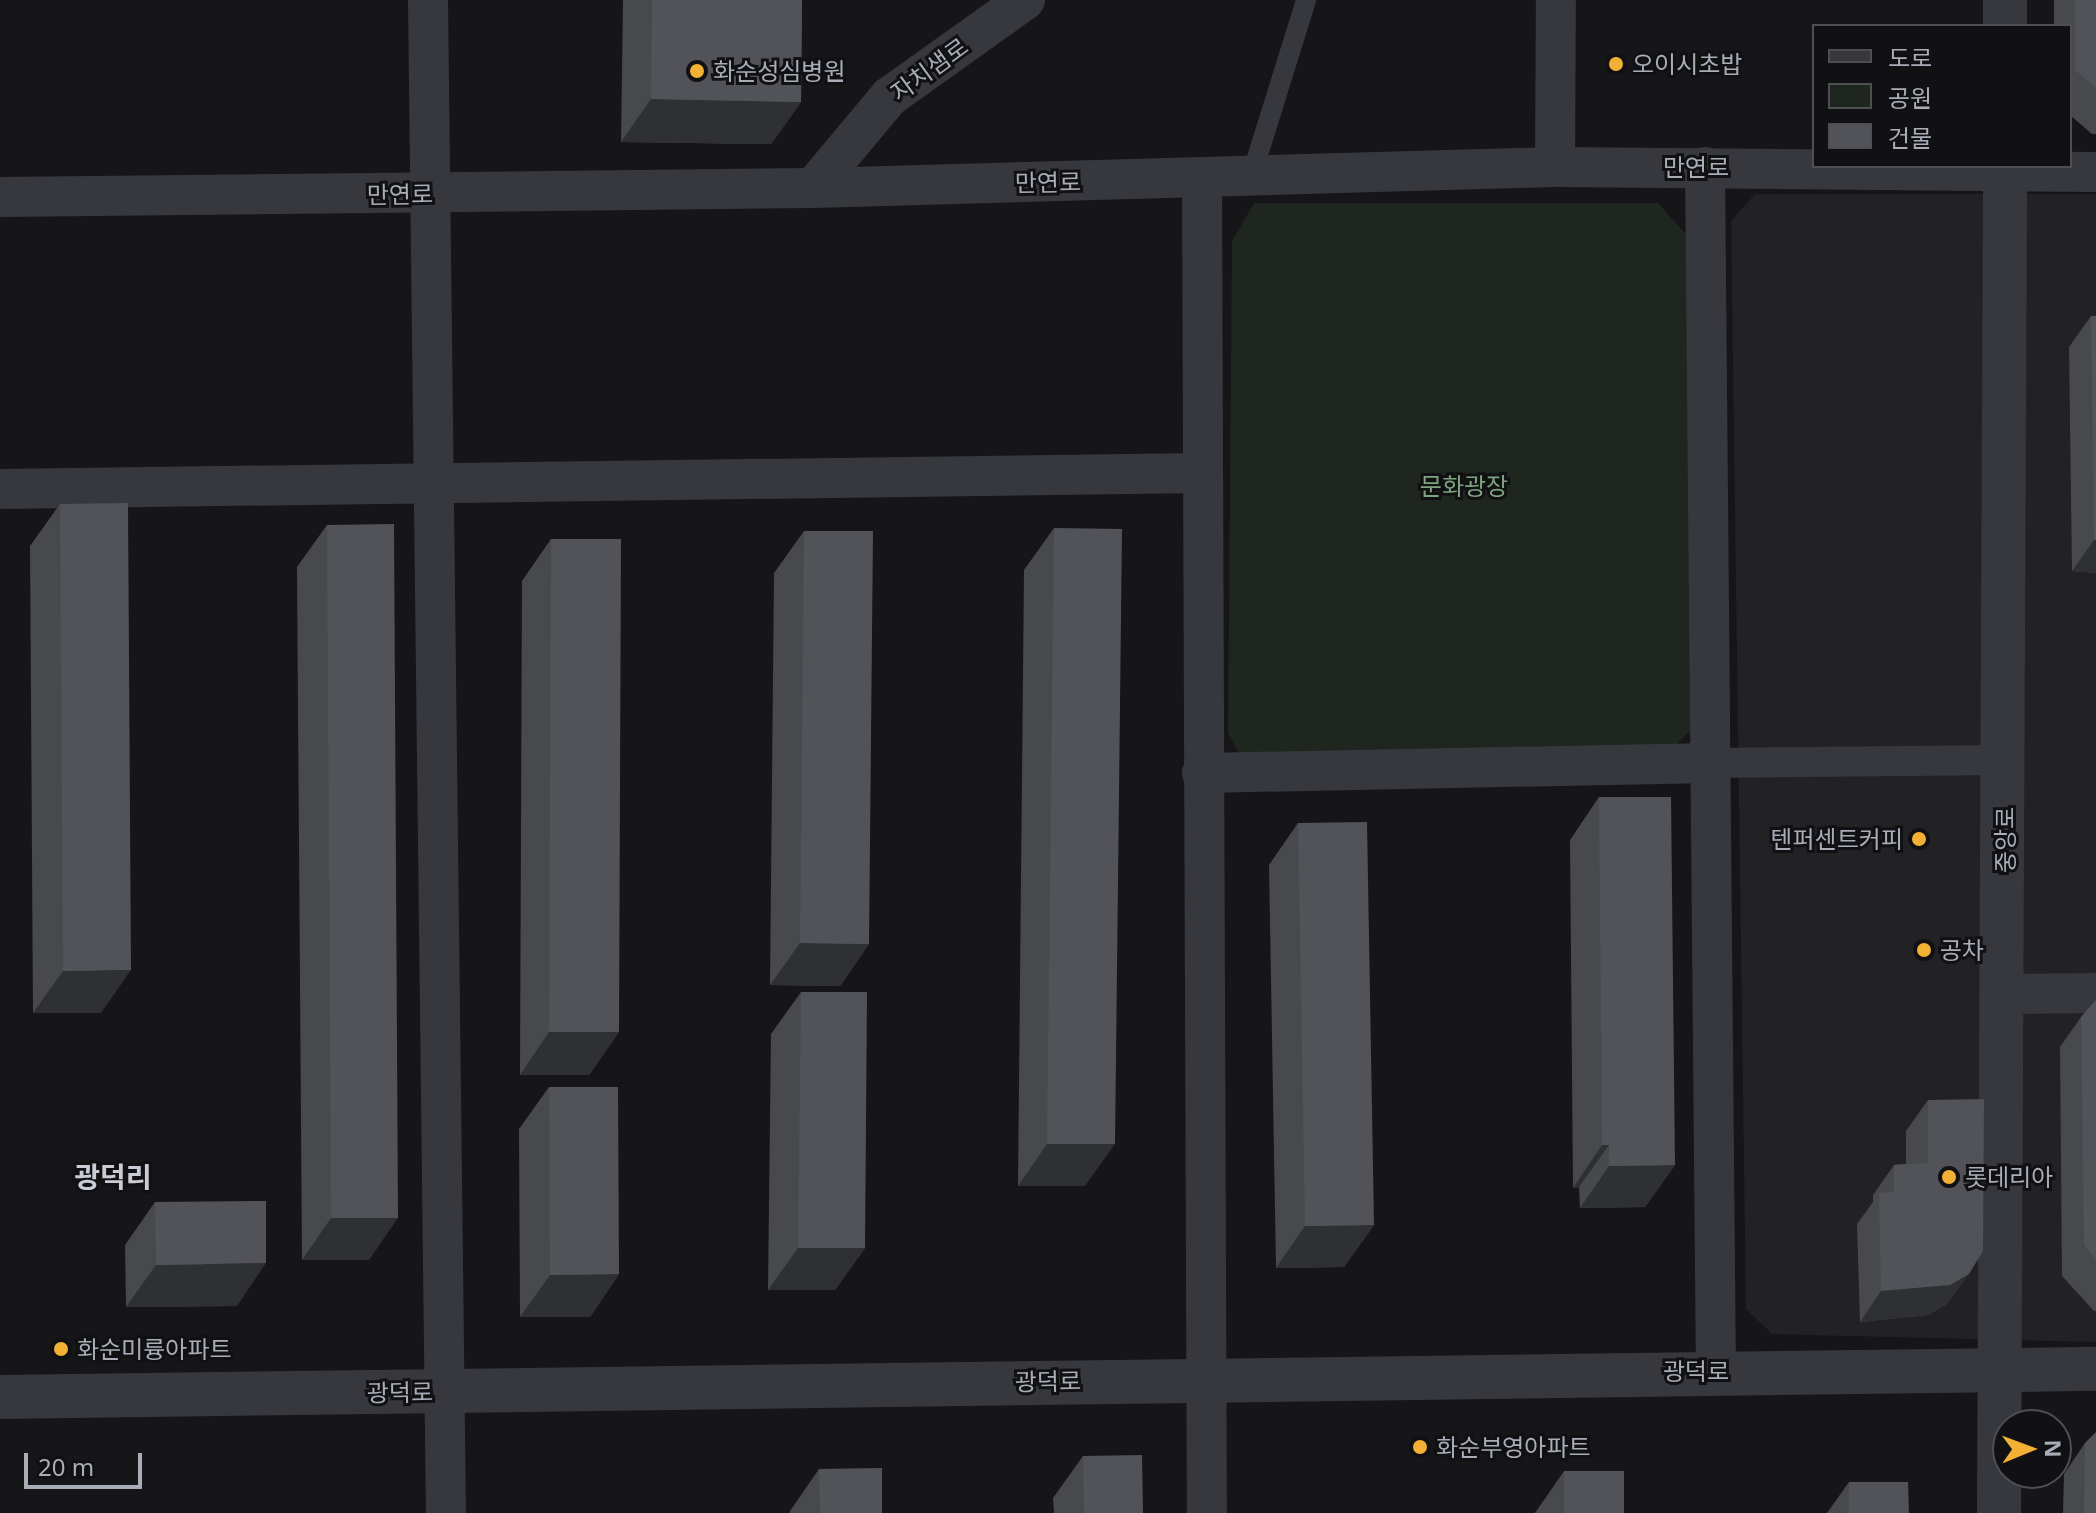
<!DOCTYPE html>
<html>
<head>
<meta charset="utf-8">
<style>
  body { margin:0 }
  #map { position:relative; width:2096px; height:1513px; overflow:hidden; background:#161618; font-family:"Noto Sans","Noto Sans KR",sans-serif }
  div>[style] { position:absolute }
  .built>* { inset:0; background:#222225 }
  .green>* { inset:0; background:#1e261f }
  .service>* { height:20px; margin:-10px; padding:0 10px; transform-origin:10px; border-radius:10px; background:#37383d }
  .pedestrian>* { height:30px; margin:-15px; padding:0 15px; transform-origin:15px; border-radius:15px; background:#37383d }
  .minor>* { height:40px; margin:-20px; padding:0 20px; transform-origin:20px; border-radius:20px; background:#37383d }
  .tertiary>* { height:44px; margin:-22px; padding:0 22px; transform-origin:22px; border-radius:22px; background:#37383d }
  .wall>* { inset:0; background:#47494d }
  .shaded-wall>* { inset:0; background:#2f3033 }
  .building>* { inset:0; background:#525359 }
  .dots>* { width:22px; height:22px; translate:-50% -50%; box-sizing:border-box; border:4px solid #111113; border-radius:50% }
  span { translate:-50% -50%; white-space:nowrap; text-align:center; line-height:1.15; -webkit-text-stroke:6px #111113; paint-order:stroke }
  .poi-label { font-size:24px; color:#a8adb8 }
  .left { translate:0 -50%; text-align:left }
  .right { translate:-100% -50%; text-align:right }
  .street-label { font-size:24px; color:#a8adb8 }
  .park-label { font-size:24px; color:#7fa381 }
  .quarter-label { font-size:28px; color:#c9ccd4; font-weight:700 }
  .legend { position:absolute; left:1812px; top:24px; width:260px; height:144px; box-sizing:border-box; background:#111113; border:2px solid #4d4f55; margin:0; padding:10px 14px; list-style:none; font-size:24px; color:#a8adb8 }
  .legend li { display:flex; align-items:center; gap:16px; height:40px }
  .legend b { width:40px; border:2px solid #4d4f55 }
  .north { position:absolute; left:1992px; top:1409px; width:80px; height:80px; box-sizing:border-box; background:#111113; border:2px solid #4d4f55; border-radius:50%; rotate:89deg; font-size:22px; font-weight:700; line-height:32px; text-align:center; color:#a8adb8 }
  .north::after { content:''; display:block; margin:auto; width:28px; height:36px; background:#f2b134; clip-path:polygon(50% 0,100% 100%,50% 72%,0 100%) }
  .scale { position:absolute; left:24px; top:1453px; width:118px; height:36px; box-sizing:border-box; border:4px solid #a8adb8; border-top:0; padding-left:10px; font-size:24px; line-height:28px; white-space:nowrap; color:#a8adb8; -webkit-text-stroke:6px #111113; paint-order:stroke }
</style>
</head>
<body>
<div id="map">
  <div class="built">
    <i style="clip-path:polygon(1755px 194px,2096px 194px,2096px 1342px,1772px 1334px,1746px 1309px,1731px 221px)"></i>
  </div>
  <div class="green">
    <i style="clip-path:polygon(1254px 203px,1658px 203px,1698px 248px,1698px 724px,1669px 751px,1239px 753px,1228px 733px,1232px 241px)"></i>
  </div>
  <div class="service">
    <i style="left:1251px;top:177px;width:185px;rotate:-72.7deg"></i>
  </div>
  <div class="pedestrian">
    <i style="left:1711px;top:763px;width:294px;rotate:-0.6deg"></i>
  </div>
  <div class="minor">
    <i style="left:428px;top:0;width:1513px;rotate:89.32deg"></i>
    <i style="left:1555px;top:167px;width:167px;rotate:-89.7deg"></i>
    <i style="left:1705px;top:167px;width:1204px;rotate:89.48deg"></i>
    <i style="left:1202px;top:178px;width:1335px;rotate:89.79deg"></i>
    <i style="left:813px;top:188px;width:119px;rotate:-50.1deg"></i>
    <i style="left:889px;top:97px;width:167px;rotate:-35.5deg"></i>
    <i style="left:0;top:197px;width:813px;rotate:-0.63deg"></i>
    <i style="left:813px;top:188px;width:742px;rotate:-1.62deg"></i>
    <i style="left:1555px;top:167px;width:541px;rotate:0.53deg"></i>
    <i style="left:0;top:489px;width:1200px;rotate:-0.76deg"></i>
    <i style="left:1202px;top:773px;width:509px;rotate:-1.13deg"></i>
    <i style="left:2004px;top:994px;width:92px;rotate:-0.6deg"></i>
  </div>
  <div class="tertiary">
    <i style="left:2005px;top:26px;width:26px;rotate:-90deg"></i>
    <i style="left:0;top:1397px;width:2096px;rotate:-0.77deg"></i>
    <i style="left:1999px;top:1513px;width:1347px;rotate:-89.74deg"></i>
  </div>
  <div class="wall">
    <i style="clip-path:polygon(623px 0,802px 0,801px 102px,771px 144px,621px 142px)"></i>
    <i style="clip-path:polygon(2054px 0,2096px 0,2096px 134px,2092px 134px,2070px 115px,2070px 26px,2054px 26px)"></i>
    <i style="clip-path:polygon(2091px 316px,2096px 316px,2096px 573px,2072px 571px,2069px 347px)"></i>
    <i style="clip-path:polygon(60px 504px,101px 1013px,33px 1013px,30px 546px)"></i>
    <i style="clip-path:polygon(327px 525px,369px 1260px,302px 1260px,297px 567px)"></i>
    <i style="clip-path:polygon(1054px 528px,1085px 1186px,1018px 1186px,1024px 570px)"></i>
    <i style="clip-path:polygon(804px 531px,869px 944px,840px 986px,770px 985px,774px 573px)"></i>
    <i style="clip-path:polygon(551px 539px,619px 1032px,589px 1075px,520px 1075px,522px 581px)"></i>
    <i style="clip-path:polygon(1599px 797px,1675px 1165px,1645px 1207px,1580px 1208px,1579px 1187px,1573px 1188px,1570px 840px)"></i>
    <i style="clip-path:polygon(1298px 823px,1374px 1225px,1344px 1267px,1276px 1268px,1269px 865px)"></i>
    <i style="clip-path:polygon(801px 992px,865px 1248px,835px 1290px,768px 1290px,771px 1034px)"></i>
    <i style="clip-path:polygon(2096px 1000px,2096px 1311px,2094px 1311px,2062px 1276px,2060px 1047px,2081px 1017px)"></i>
    <i style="clip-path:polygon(549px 1087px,619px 1274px,590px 1317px,520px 1317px,519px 1129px)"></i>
    <i style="clip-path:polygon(1928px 1100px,1947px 1304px,1928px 1315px,1860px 1322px,1857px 1224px,1873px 1202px,1873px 1195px,1894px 1165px,1906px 1164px,1906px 1131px)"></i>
    <i style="clip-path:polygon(155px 1202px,237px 1306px,126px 1307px,125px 1245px)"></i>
    <i style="clip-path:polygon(2085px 1443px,2096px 1513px,2063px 1513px,2064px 1474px)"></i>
    <i style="clip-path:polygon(1083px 1456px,1143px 1513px,1054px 1513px,1053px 1498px)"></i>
    <i style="clip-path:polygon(819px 1469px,882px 1513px,790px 1513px,790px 1511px)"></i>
    <i style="clip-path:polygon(1564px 1471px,1624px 1513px,1535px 1513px)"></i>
    <i style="clip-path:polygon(1849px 1482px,1909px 1513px,1827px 1513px)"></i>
  </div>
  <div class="shaded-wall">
    <i style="clip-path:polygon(651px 99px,801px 102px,771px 144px,621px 142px)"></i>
    <i style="clip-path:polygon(2094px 540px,2096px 540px,2096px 573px,2072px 571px)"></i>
    <i style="clip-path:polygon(800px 943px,869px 944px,840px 986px,770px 985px)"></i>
    <i style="clip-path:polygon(131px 970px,101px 1013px,33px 1013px,63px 971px)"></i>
    <i style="clip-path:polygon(549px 1032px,619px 1032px,589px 1075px,520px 1075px)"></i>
    <i style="clip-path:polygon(1047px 1144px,1115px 1144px,1085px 1186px,1018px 1186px)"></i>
    <i style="clip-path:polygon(1602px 1145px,1609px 1145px,1579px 1187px,1573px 1188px)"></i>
    <i style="clip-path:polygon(1675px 1165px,1645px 1207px,1580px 1208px,1609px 1166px)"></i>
    <i style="clip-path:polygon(331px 1218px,398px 1218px,369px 1260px,302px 1260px)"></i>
    <i style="clip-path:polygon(1374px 1225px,1344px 1267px,1276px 1268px,1305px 1226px)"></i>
    <i style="clip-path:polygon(798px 1248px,865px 1248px,835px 1290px,768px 1290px)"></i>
    <i style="clip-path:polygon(266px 1263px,237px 1306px,126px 1307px,156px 1265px)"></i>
    <i style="clip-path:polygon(619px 1274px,590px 1317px,520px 1317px,550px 1275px)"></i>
    <i style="clip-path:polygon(1969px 1274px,1947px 1304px,1928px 1315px,1860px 1322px,1881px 1291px)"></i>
  </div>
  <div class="building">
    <i style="clip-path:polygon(652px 0,802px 0,801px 102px,651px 99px)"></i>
    <i style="clip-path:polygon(2075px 0,2096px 0,2096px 88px,2075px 70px)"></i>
    <i style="clip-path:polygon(2091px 316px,2096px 316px,2096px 540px,2094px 540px)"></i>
    <i style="clip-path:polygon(128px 503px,131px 970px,63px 971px,60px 504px)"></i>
    <i style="clip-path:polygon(394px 524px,398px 1218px,331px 1218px,327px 525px)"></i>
    <i style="clip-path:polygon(1054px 528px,1122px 529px,1115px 1144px,1047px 1144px)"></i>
    <i style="clip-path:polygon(804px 531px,873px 531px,869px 944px,800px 943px)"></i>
    <i style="clip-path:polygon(551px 539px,621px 539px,619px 1032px,549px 1032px)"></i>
    <i style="clip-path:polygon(1599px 797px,1671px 797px,1675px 1165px,1609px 1166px,1609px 1145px,1602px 1145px)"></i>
    <i style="clip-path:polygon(1367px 822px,1374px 1225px,1305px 1226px,1298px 823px)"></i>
    <i style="clip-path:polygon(801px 992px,867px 992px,865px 1248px,798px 1248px)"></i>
    <i style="clip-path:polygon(2096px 1000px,2096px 1259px,2084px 1245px,2081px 1017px)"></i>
    <i style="clip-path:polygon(549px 1087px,618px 1087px,619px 1274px,550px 1275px)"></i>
    <i style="clip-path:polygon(1984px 1099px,1983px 1251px,1969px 1274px,1950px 1285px,1881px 1291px,1879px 1193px,1894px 1192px,1894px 1165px,1928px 1163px,1928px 1100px)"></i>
    <i style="clip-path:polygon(266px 1201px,266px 1263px,156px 1265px,155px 1202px)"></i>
    <i style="clip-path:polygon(2096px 1432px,2096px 1513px,2084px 1513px,2085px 1443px)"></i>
    <i style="clip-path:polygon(1142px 1455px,1143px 1513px,1084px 1513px,1083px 1456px)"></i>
    <i style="clip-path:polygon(882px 1468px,882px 1513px,820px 1513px,819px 1469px)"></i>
    <i style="clip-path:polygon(1564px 1471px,1624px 1471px,1624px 1513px,1564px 1513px)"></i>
    <i style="clip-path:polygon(1849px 1482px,1908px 1482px,1909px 1513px,1849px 1513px)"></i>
  </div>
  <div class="dots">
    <i style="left:1616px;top:64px;background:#f2b134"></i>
    <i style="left:697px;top:71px;background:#f2b134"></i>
    <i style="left:1919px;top:839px;background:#f2b134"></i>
    <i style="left:1924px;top:950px;background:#f2b134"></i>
    <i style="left:1949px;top:1177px;background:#f2b134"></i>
    <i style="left:61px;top:1349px;background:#f2b134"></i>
    <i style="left:1420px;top:1447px;background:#f2b134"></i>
  </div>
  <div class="poi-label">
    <span class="left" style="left:1632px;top:64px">오이시초밥</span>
    <span class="left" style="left:713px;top:71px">화순성심병원</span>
    <span class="right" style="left:1903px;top:839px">텐퍼센트커피</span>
    <span class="left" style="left:1940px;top:950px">공차</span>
    <span class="left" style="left:1965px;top:1177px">롯데리아</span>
    <span class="left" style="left:77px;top:1349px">화순미륭아파트</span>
    <span class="left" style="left:1436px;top:1447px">화순부영아파트</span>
  </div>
  <div class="street-label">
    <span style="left:929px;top:69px;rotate:-36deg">자치샘로</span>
    <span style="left:1696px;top:167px">만연로</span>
    <span style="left:1048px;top:182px;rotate:-1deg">만연로</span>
    <span style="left:400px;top:194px;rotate:-1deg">만연로</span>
    <span style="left:2005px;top:840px;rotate:-90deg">중앙로</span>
    <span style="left:1696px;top:1371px">광덕로</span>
    <span style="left:1048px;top:1381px;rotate:-1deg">광덕로</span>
    <span style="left:400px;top:1392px;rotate:-1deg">광덕로</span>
  </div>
  <div class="park-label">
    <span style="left:1464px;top:486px">문화광장</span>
  </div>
  <div class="quarter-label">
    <span style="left:113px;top:1176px">광덕리</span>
  </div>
  <ul class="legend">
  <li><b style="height:10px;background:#37383d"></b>도로</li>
  <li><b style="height:22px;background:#1e261f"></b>공원</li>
  <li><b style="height:22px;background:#525359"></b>건물</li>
  </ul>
  <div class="north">N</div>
  <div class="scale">20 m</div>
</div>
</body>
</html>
